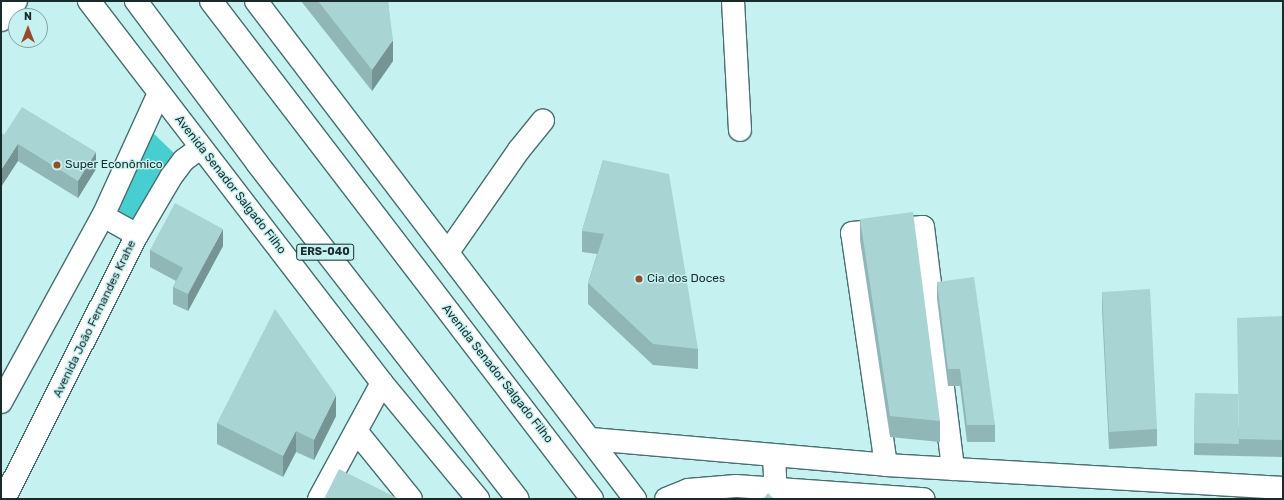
<!DOCTYPE html>
<html>
<head>
<meta charset="utf-8">
<style>
  body { margin:0 }
  #map { position:relative; width:1284px; height:500px; overflow:hidden; background:#c6f1f1; font-family:Rubik,sans-serif }
  div>[style] { position:absolute }
  .green>* { inset:0; background:#47ced0 }
  .roads { filter:drop-shadow(1px 0 #476f70) drop-shadow(-1px 0 #476f70) drop-shadow(0 1px #476f70) drop-shadow(0 -1px #476f70) }
  .minor>* { height:22px; margin:-11px; padding:0 11px; transform-origin:11px; border-radius:11px; background:#fff }
  .major>* { height:22px; margin:-11px; padding:0 11px; transform-origin:11px; border-radius:11px; background:#fff }
  .wall>* { inset:0; background:#91b6b6 }
  .shaded-wall>* { inset:0; background:#769494 }
  .building>* { inset:0; background:#a9d4d4 }
  .dots>* { width:11px; height:11px; translate:-50% -50%; box-sizing:border-box; border:2px solid #c6f1f1; border-radius:50% }
  span { translate:-50% -50%; white-space:nowrap; text-align:center; line-height:1.15; -webkit-text-stroke:3px #c6f1f1; paint-order:stroke }
  .shield-label span { padding:1px 3px; background:#c6f1f1; border:1px solid; border-radius:3px; -webkit-text-stroke-width:0 }
  .shield-label { font-size:11px; color:#1a2b2b; font-weight:700 }
  .poi-label { font-size:12px; color:#1a2b2b }
  .left { translate:0 -50%; text-align:left }
  .street-label { font-size:12px; color:#1a2b2b }
  .frame { position:absolute; inset:0; border:2px solid #1a2b2b; pointer-events:none }
  .north { position:absolute; left:8px; top:8px; width:40px; height:40px; box-sizing:border-box; background:#c6f1f1; border:1px solid #81a2a2; border-radius:50%; rotate:0deg; font-size:11px; font-weight:700; line-height:16px; text-align:center; color:#1a2b2b }
  .north::after { content:''; display:block; margin:auto; width:14px; height:18px; background:#944d28; clip-path:polygon(50% 0,100% 100%,50% 72%,0 100%) }
</style>
</head>
<body>
<div id="map">
  <div class="green">
    <i style="clip-path:polygon(151px 131px,177px 156px,136px 228px,112px 207px)"></i>
  </div>
  <div class="roads">
    <div class="minor">
      <i style="left:733px;top:1px;width:129px;rotate:86.9deg"></i>
      <i style="left:1px;top:20px;width:24px;rotate:-52deg"></i>
      <i style="left:448px;top:252px;width:124px;rotate:-55.2deg"></i>
      <i style="left:519px;top:150px;width:38px;rotate:-51deg"></i>
      <i style="left:356px;top:431px;width:87px;rotate:51deg"></i>
      <i style="left:774px;top:457px;width:33px;rotate:87deg"></i>
      <i style="left:776px;top:490px;width:12px;rotate:48deg"></i>
      <i style="left:886px;top:465px;width:234px;rotate:-98.3deg"></i>
      <i style="left:852px;top:233px;width:71px;rotate:-4.8deg"></i>
      <i style="left:923px;top:227px;width:244px;rotate:82.9deg"></i>
      <i style="left:319px;top:499px;width:132px;rotate:-61.5deg"></i>
    </div>
    <div class="major">
      <i style="left:89px;top:1px;width:481px;rotate:52.5deg"></i>
      <i style="left:382px;top:383px;width:151px;rotate:50.4deg"></i>
      <i style="left:136px;top:1px;width:202px;rotate:53.2deg"></i>
      <i style="left:257px;top:163px;width:425px;rotate:52.2deg"></i>
      <i style="left:211px;top:1px;width:627px;rotate:52.58deg"></i>
      <i style="left:256px;top:1px;width:626px;rotate:52.73deg"></i>
      <i style="left:103px;top:216px;width:39px;rotate:29deg"></i>
      <i style="left:1px;top:402px;width:212px;rotate:-61.3deg"></i>
      <i style="left:103px;top:216px;width:135px;rotate:-65.5deg"></i>
      <i style="left:591px;top:439px;width:296px;rotate:5deg"></i>
      <i style="left:886px;top:465px;width:398px;rotate:3.3deg"></i>
      <i style="left:4px;top:499px;width:296px;rotate:-63.3deg"></i>
      <i style="left:137px;top:235px;width:67px;rotate:-59.6deg"></i>
      <i style="left:171px;top:177px;width:21px;rotate:-53deg"></i>
      <i style="left:184px;top:160px;width:20px;rotate:-37deg"></i>
      <i style="left:666px;top:499px;width:24px;rotate:-22deg"></i>
      <i style="left:688px;top:490px;width:48px;rotate:-4.8deg"></i>
      <i style="left:736px;top:486px;width:188px;rotate:4deg"></i>
    </div>
  </div>
  <div class="wall">
    <i style="clip-path:polygon(301px 1px,388px 1px,393px 61px,372px 91px)"></i>
    <i style="clip-path:polygon(4px 135px,96px 169px,78px 198px,18px 161px)"></i>
    <i style="clip-path:polygon(603px 160px,698px 349px,698px 369px,653px 365px,588px 304px,588px 283px,597px 254px,582px 252px,582px 231px)"></i>
    <i style="clip-path:polygon(860px 219px,940px 421px,940px 442px,890px 437px,860px 240px)"></i>
    <i style="clip-path:polygon(223px 246px,188px 311px,173px 304px,173px 287px,176px 281px,150px 267px,150px 250px)"></i>
    <i style="clip-path:polygon(937px 282px,995px 425px,995px 442px,967px 442px,960px 386px,948px 386px,937px 299px)"></i>
    <i style="clip-path:polygon(1102px 292px,1157px 429px,1157px 446px,1109px 449px,1102px 309px)"></i>
    <i style="clip-path:polygon(1283px 316px,1283px 457px,1194px 455px,1195px 393px,1238px 429px)"></i>
    <i style="clip-path:polygon(336px 416px,314px 460px,296px 452px,283px 477px,217px 444px,217px 423px)"></i>
  </div>
  <div class="shaded-wall">
    <i style="clip-path:polygon(393px 40px,393px 61px,372px 91px,372px 70px)"></i>
    <i style="clip-path:polygon(18px 144px,18px 161px,1px 187px,1px 170px)"></i>
    <i style="clip-path:polygon(96px 152px,96px 169px,78px 198px,78px 181px)"></i>
    <i style="clip-path:polygon(223px 229px,223px 246px,188px 311px,188px 294px)"></i>
    <i style="clip-path:polygon(336px 395px,336px 416px,314px 460px,314px 440px)"></i>
    <i style="clip-path:polygon(296px 431px,296px 452px,283px 477px,283px 456px)"></i>
  </div>
  <div class="building">
    <i style="clip-path:polygon(318px 1px,388px 1px,393px 40px,372px 70px)"></i>
    <i style="clip-path:polygon(22px 107px,96px 152px,78px 181px,18px 144px,1px 170px,1px 132px,4px 135px)"></i>
    <i style="clip-path:polygon(603px 160px,669px 174px,698px 349px,653px 344px,588px 283px,604px 234px,582px 231px)"></i>
    <i style="clip-path:polygon(175px 203px,223px 229px,188px 294px,173px 287px,183px 268px,150px 250px)"></i>
    <i style="clip-path:polygon(913px 212px,940px 421px,890px 416px,860px 219px)"></i>
    <i style="clip-path:polygon(974px 277px,995px 425px,967px 425px,960px 369px,948px 369px,937px 282px)"></i>
    <i style="clip-path:polygon(1150px 289px,1157px 429px,1109px 432px,1102px 292px)"></i>
    <i style="clip-path:polygon(275px 309px,336px 395px,314px 440px,296px 431px,283px 456px,217px 423px)"></i>
    <i style="clip-path:polygon(1283px 316px,1283px 440px,1239px 439px,1237px 318px)"></i>
    <i style="clip-path:polygon(1195px 393px,1238px 394px,1239px 444px,1194px 443px)"></i>
    <i style="clip-path:polygon(339px 469px,399px 499px,324px 499px)"></i>
    <i style="clip-path:polygon(768px 493px,774px 499px,763px 499px)"></i>
  </div>
  <div class="dots">
    <i style="left:57px;top:165px;background:#944d28"></i>
    <i style="left:639px;top:279px;background:#944d28"></i>
  </div>
  <div class="shield-label">
    <span style="left:325px;top:252px">ERS-040</span>
  </div>
  <div class="poi-label">
    <span class="left" style="left:65px;top:165px">Super Econômico</span>
    <span class="left" style="left:647px;top:279px">Cia dos Doces</span>
  </div>
  <div class="street-label">
    <span style="left:230px;top:185px;rotate:52deg">Avenida Senador Salgado Filho</span>
    <span style="left:95px;top:319px;rotate:-64deg">Avenida João Fernandes Krahe</span>
    <span style="left:497px;top:374px;rotate:52deg">Avenida Senador Salgado Filho</span>
  </div>
  <div class="frame"></div>
  <div class="north">N</div>
</div>
</body>
</html>
